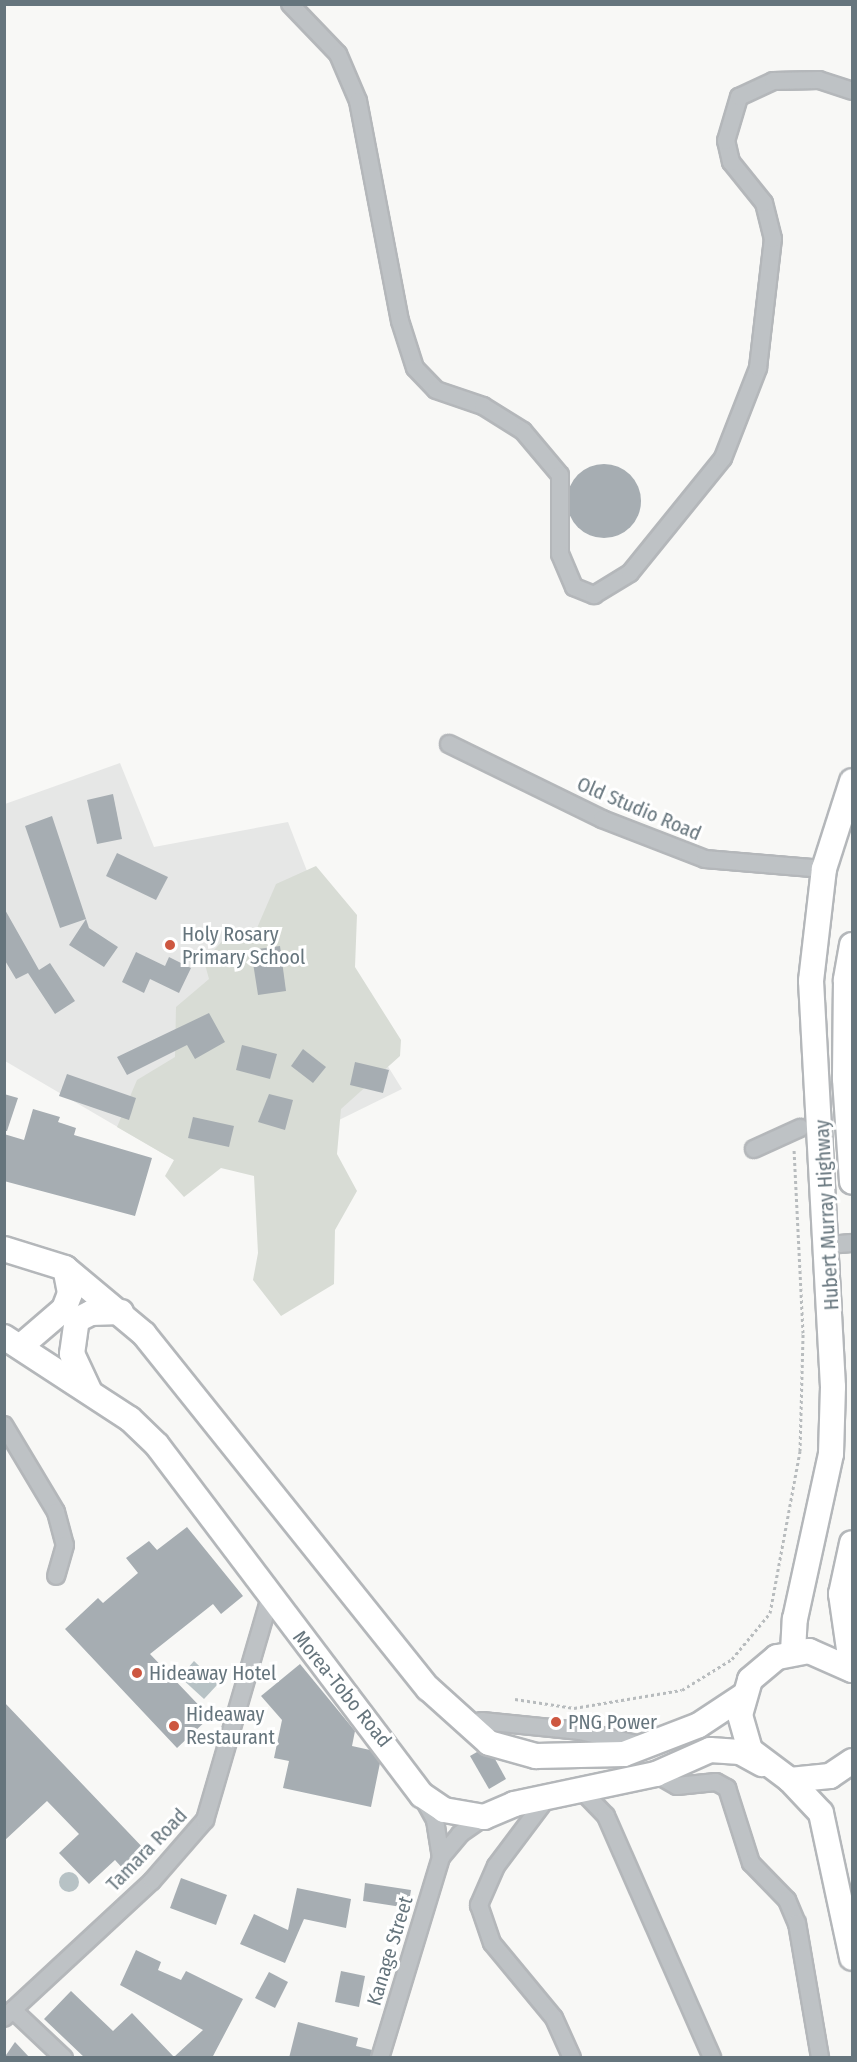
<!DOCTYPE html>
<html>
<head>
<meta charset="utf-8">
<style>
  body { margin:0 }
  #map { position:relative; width:857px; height:2062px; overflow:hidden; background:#f8f8f6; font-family:"Fira Sans Condensed",sans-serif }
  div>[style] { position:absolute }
  .built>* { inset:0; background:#e6e7e6 }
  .green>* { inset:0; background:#d8dcd5 }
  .water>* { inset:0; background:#b7c2c5 }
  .round { border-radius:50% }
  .building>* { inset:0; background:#a6adb2 }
  .path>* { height:3px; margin-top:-1.5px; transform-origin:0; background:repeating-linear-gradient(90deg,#b8bcbe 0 3px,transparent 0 6px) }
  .roads { filter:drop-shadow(2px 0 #b4b7ba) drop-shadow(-2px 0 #b4b7ba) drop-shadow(0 2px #b4b7ba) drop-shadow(0 -2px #b4b7ba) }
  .minor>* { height:16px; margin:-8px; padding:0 8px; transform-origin:8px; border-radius:8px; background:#bec2c5 }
  .highway>* { height:24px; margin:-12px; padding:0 12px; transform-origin:12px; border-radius:12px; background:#fff }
  .dots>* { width:16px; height:16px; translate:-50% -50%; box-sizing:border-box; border:3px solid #fff; border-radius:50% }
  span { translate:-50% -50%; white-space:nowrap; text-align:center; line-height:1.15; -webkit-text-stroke:6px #fff; paint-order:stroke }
  .street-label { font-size:20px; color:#66757d }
  .poi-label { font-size:20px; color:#66757d }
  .left { translate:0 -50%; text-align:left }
  .frame { position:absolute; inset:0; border:6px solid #66757d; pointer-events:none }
</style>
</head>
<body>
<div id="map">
  <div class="built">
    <i style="clip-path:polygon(120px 763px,154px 847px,288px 822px,374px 1044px,402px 1089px,272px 1153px,174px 1160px,5px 1061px,5px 804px)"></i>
  </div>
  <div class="green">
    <i style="clip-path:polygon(316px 866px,357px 915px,355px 967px,401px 1040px,400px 1056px,341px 1109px,337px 1154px,357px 1191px,335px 1230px,334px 1284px,281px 1316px,253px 1280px,258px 1253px,254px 1176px,221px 1168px,184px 1197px,165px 1176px,174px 1160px,117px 1127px,137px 1080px,175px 1057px,176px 1007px,209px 979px,204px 961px,225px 938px,257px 928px,276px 884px)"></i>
  </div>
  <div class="water">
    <i style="clip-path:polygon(194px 1661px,218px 1684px,204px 1699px,180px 1677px)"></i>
    <i class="round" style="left:59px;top:1872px;width:20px;height:20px"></i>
  </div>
  <div class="building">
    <i class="round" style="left:567px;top:464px;width:74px;height:74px"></i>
    <i style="clip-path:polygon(113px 794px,122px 839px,97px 844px,87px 800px)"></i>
    <i style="clip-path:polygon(52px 816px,89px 928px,118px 947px,104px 967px,69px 945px,86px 919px,60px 928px,25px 826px)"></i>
    <i style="clip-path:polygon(117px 853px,168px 877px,156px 900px,106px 876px)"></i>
    <i style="clip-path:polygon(4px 908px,39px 970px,50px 963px,75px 1001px,55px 1014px,28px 973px,16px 979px,4px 959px)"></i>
    <i style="clip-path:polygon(280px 946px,286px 991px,258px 995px,251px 950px)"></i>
    <i style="clip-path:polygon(136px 952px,165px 966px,169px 957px,191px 968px,179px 993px,150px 979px,144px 993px,122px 982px)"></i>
    <i style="clip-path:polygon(209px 1013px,225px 1042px,195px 1059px,187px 1045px,127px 1075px,117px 1057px)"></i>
    <i style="clip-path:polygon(242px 1045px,277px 1054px,270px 1079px,236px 1070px)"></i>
    <i style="clip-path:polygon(303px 1049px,326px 1067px,313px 1083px,291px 1066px)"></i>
    <i style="clip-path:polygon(355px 1062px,389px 1070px,383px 1093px,350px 1085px)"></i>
    <i style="clip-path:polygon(67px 1074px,136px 1098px,129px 1120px,59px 1096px)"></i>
    <i style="clip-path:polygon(4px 1094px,18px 1098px,7px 1131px,4px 1131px)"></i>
    <i style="clip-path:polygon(269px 1094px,293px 1100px,285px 1130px,258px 1122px)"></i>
    <i style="clip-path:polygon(33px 1109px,60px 1117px,58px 1122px,76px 1128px,74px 1135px,152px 1158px,135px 1216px,4px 1181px,4px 1134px,24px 1140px)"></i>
    <i style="clip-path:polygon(193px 1117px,234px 1126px,229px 1147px,188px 1138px)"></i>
    <i style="clip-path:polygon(187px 1527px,243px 1596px,221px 1614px,213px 1604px,150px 1654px,210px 1717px,177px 1748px,65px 1629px,98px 1598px,103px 1603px,138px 1573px,126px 1558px,149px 1541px,157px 1550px)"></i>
    <i style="clip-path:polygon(300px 1664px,355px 1731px,352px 1746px,370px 1750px,380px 1763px,371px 1807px,283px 1788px,289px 1761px,274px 1758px,282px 1720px,261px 1696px)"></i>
    <i style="clip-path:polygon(4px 1702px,147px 1852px,126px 1872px,115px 1860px,89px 1884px,59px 1853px,79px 1834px,47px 1801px,4px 1841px)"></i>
    <i style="clip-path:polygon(477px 1752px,495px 1759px,506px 1779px,489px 1789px,470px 1756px)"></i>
    <i style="clip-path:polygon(181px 1878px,227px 1895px,216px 1925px,170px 1908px)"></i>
    <i style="clip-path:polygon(365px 1883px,411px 1890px,408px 1908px,363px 1901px)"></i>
    <i style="clip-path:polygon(297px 1888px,351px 1899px,346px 1928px,304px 1919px,285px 1963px,240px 1944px,254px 1914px,288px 1930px)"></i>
    <i style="clip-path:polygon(136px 1950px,161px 1962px,158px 1970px,181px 1980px,186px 1971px,243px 1999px,212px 2058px,85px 2058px,44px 2019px,71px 1991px,113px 2031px,132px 2013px,174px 2057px,203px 2030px,120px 1985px)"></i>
    <i style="clip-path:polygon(341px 1971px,365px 1976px,359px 2007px,335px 2002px)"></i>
    <i style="clip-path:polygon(269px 1972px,288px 1982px,275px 2008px,255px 1998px)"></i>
    <i style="clip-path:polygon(298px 2022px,358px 2038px,356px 2046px,372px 2050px,370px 2058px,289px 2058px)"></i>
    <i style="clip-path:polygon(15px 2042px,30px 2058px,4px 2058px)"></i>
  </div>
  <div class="path">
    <i style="left:515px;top:1699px;width:60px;rotate:8.7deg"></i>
    <i style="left:574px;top:1708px;width:109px;rotate:-9.5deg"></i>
    <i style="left:682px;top:1690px;width:59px;rotate:-31.8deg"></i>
    <i style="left:732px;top:1659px;width:60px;rotate:-50.4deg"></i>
    <i style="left:770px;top:1613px;width:165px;rotate:-79.5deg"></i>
    <i style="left:800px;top:1451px;width:118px;rotate:-88.5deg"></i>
    <i style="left:803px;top:1333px;width:185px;rotate:-92.8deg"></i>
  </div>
  <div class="roads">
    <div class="minor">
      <i style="left:290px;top:4px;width:69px;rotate:46.2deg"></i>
      <i style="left:338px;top:54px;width:51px;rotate:66.9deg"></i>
      <i style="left:358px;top:101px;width:224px;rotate:79.2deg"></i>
      <i style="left:400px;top:321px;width:49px;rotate:72.3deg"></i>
      <i style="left:415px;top:368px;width:30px;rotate:46deg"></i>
      <i style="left:436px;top:390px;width:50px;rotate:18.8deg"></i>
      <i style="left:483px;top:406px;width:47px;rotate:32deg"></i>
      <i style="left:523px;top:431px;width:57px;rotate:49.9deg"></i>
      <i style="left:560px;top:475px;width:79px;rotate:90deg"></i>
      <i style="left:560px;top:554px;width:36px;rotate:67deg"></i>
      <i style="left:574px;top:587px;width:22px;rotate:22deg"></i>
      <i style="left:594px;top:595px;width:42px;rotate:-31.4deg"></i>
      <i style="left:630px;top:573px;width:148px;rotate:-51deg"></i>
      <i style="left:723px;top:458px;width:97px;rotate:-68.7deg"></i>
      <i style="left:758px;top:368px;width:130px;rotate:-83.4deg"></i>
      <i style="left:773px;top:239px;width:37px;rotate:-104deg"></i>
      <i style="left:764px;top:203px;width:53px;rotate:-128.8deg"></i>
      <i style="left:731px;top:162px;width:22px;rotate:-103deg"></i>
      <i style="left:726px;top:141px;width:46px;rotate:-73.5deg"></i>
      <i style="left:739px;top:97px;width:38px;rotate:-25deg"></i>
      <i style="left:773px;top:81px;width:46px;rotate:-1.2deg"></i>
      <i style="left:819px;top:80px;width:35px;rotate:18deg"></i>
      <i style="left:449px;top:744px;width:170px;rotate:26.1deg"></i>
      <i style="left:602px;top:819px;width:110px;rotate:21.2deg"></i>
      <i style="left:705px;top:859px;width:119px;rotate:4.8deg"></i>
      <i style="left:754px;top:1149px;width:51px;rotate:-24.5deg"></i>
      <i style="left:828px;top:1245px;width:24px;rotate:-5deg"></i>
      <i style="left:4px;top:1425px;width:101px;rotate:59.1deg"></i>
      <i style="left:56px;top:1512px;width:34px;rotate:75deg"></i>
      <i style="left:65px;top:1545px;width:32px;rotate:106deg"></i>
      <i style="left:465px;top:1724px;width:17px;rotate:-10deg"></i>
      <i style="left:482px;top:1721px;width:99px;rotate:5.8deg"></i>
      <i style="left:580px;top:1731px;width:67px;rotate:13deg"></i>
      <i style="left:656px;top:1774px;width:24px;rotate:30deg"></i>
      <i style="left:677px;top:1786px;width:39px;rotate:-6deg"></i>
      <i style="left:716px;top:1782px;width:13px;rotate:29deg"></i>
      <i style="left:727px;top:1788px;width:79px;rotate:72.3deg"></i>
      <i style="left:751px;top:1863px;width:52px;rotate:45.8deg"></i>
      <i style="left:787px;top:1900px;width:25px;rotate:67deg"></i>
      <i style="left:797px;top:1923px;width:137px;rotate:80.3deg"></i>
      <i style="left:583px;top:1792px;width:33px;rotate:46deg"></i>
      <i style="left:606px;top:1816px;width:264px;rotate:66.3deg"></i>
      <i style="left:423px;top:1798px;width:25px;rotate:61deg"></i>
      <i style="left:435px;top:1820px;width:37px;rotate:81deg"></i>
      <i style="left:547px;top:1798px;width:85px;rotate:126.9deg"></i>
      <i style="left:496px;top:1866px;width:43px;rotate:113.6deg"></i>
      <i style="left:479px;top:1905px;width:40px;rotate:71.1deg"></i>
      <i style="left:492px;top:1943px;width:97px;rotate:50.4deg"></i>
      <i style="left:554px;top:2018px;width:44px;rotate:65.8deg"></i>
      <i style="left:13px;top:2010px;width:70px;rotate:43.3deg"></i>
      <i style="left:4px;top:2018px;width:202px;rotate:-42.8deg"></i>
      <i style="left:152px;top:1881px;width:81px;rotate:-49deg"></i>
      <i style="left:205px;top:1820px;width:231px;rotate:-73.7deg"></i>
      <i style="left:380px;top:2058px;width:210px;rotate:-73.1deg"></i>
      <i style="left:441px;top:1857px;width:30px;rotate:-50deg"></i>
      <i style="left:460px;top:1834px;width:29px;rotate:-35deg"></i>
    </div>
    <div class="highway">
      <i style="left:852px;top:945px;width:36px;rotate:100deg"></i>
      <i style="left:846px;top:980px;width:99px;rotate:90.6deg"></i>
      <i style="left:845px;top:1079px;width:103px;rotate:86.1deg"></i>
      <i style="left:4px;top:1249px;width:64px;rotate:17.3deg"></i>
      <i style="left:65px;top:1268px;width:103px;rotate:39.9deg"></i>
      <i style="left:144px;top:1334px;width:454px;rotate:51.3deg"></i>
      <i style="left:428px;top:1688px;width:82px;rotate:42deg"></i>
      <i style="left:489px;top:1743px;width:49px;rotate:15.5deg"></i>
      <i style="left:536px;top:1756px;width:88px;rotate:-1.3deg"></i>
      <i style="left:624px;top:1754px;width:80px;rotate:-21.1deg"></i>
      <i style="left:699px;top:1725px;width:53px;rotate:-33.4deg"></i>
      <i style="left:4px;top:1337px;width:150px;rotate:33.1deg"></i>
      <i style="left:130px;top:1419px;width:37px;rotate:44deg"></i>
      <i style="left:157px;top:1445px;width:439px;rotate:52.9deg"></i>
      <i style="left:422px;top:1795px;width:27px;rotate:34deg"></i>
      <i style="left:444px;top:1810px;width:41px;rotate:9.9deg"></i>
      <i style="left:484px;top:1817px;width:33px;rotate:-23deg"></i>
      <i style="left:514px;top:1804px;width:145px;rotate:-11.9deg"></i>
      <i style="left:656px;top:1774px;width:59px;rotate:-24deg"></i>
      <i style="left:710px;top:1750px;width:30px;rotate:4deg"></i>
      <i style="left:740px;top:1752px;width:25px;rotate:29deg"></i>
      <i style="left:21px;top:1346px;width:57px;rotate:-40.7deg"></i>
      <i style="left:64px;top:1309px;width:17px;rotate:-69deg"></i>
      <i style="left:70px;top:1293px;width:25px;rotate:-101deg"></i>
      <i style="left:89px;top:1390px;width:40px;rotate:-115deg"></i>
      <i style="left:72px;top:1354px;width:34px;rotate:-82deg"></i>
      <i style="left:77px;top:1320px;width:16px;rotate:-27deg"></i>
      <i style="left:91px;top:1313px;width:30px;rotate:-2deg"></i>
      <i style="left:793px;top:1652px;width:33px;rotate:-87deg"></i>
      <i style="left:795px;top:1619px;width:169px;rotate:-77.7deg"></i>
      <i style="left:831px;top:1454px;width:67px;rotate:-88.3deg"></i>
      <i style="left:833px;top:1387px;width:407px;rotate:-93.1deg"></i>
      <i style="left:811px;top:981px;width:113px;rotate:-83.4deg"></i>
      <i style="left:824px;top:869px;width:92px;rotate:-72.3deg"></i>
      <i style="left:852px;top:1670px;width:47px;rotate:-156.2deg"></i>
      <i style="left:809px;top:1651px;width:33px;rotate:169deg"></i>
      <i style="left:777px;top:1657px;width:35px;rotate:140deg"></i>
      <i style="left:750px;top:1680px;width:36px;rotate:106deg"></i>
      <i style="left:740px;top:1715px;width:36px;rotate:74deg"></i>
      <i style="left:750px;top:1750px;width:50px;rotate:36.9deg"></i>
      <i style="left:790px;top:1780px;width:40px;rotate:-5.7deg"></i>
      <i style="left:830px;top:1776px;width:27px;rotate:-34deg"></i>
      <i style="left:852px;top:1670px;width:77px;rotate:-98.2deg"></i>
      <i style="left:841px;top:1594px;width:52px;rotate:-77.8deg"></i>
      <i style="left:790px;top:1780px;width:45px;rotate:46.8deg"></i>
      <i style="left:821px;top:1813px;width:148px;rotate:77.9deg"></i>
    </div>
  </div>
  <div class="dots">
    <i style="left:170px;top:945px;background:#cd5740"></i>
    <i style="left:137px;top:1673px;background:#cd5740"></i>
    <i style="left:556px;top:1722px;background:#cd5740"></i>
    <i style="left:174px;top:1726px;background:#cd5740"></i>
  </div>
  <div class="street-label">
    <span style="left:639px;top:809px;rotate:23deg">Old Studio Road</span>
    <span style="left:827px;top:1215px;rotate:-93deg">Hubert Murray Highway</span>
    <span style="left:342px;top:1689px;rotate:51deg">Morea-Tobo Road</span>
    <span style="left:147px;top:1850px;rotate:-46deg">Tamara Road</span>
    <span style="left:390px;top:1951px;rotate:-73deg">Kanage Street</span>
  </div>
  <div class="poi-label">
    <span class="left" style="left:182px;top:946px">Holy Rosary<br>Primary School</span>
    <span class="left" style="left:149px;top:1673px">Hideaway Hotel</span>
    <span class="left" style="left:186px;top:1726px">Hideaway<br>Restaurant</span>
    <span class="left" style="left:568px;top:1722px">PNG Power</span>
  </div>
  <div class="frame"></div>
</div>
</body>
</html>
